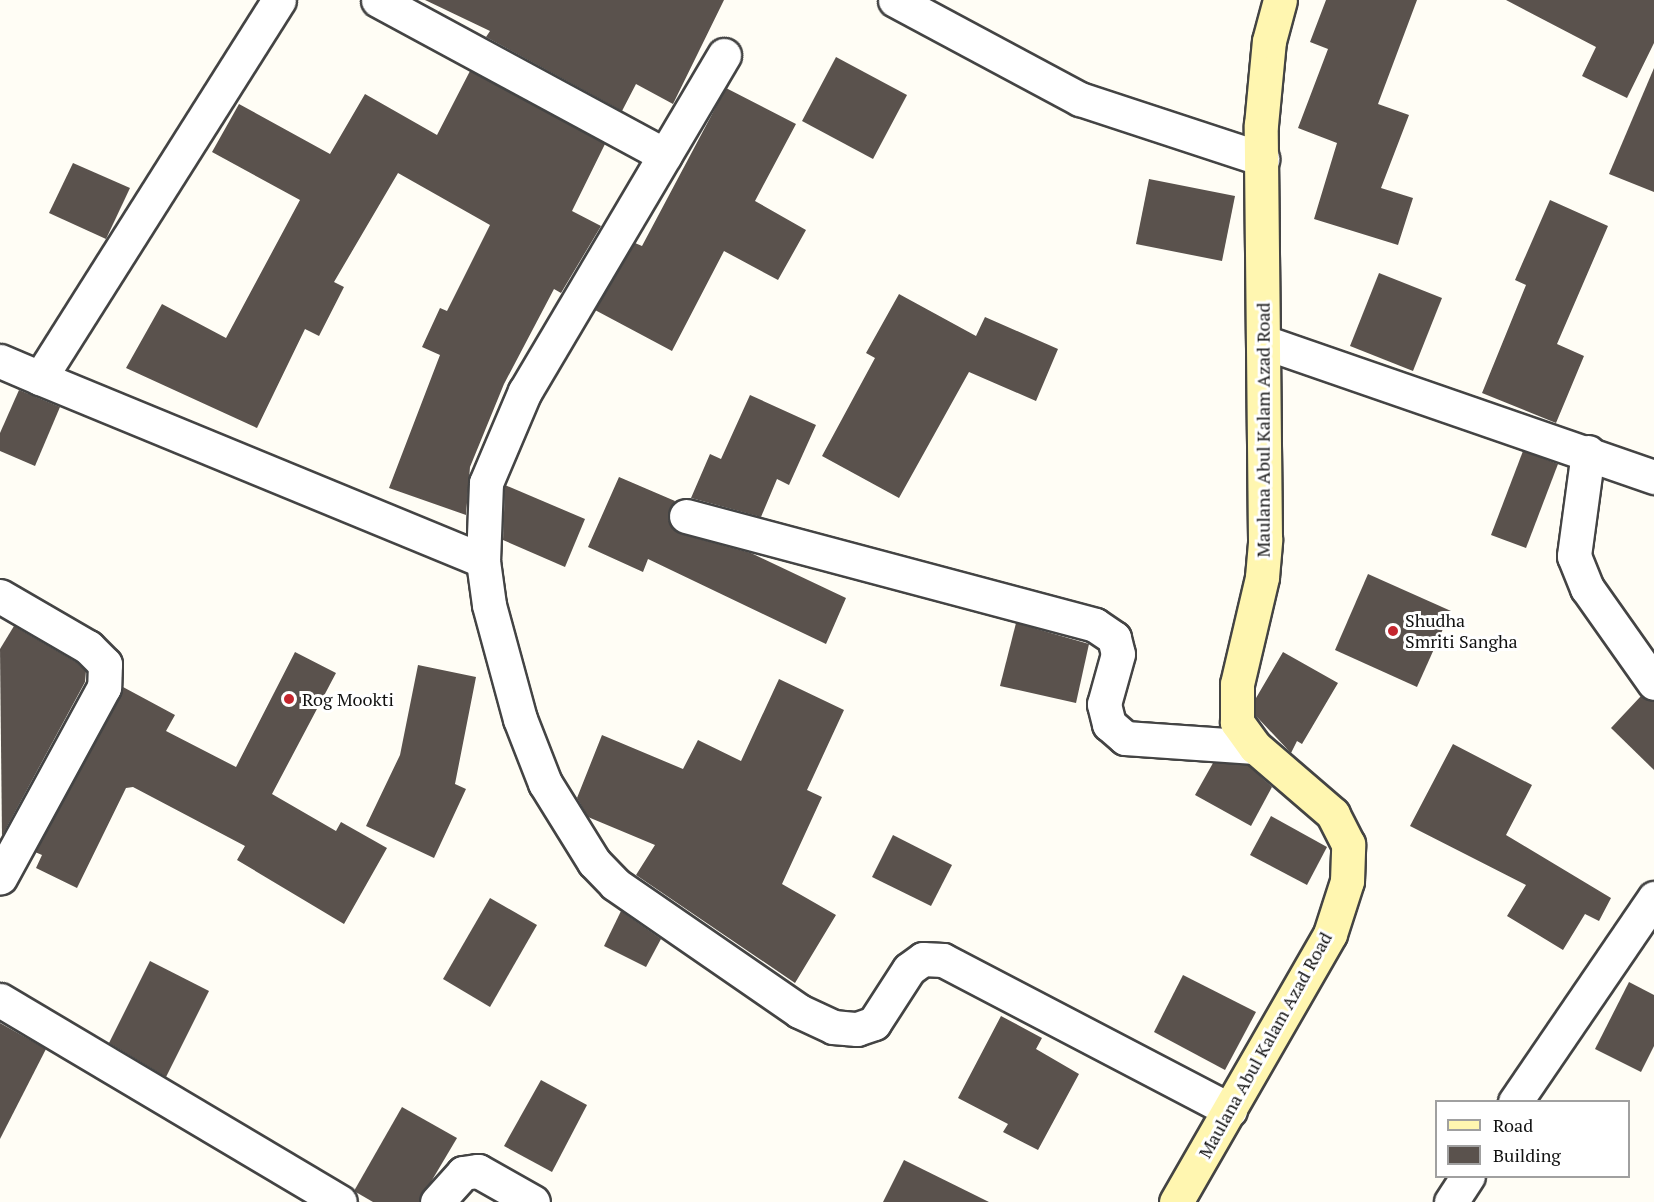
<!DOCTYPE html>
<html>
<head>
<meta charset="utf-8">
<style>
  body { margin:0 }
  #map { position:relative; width:1654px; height:1202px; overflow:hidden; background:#fffdf5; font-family:"PT Serif",serif }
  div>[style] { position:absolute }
  .building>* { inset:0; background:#5a524d }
  .roads { filter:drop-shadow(2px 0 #444) drop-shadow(-2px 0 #444) drop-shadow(0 2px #444) drop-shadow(0 -2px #444) }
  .street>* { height:33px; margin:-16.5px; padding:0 16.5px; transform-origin:16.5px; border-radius:16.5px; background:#fff }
  .secondary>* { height:33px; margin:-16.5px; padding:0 16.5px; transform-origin:16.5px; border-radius:16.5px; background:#fff6b0 }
  .dots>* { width:16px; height:16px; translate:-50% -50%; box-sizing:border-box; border:3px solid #fff; border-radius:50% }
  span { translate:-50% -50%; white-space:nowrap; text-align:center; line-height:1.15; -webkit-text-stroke:6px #fff; paint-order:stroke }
  .street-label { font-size:18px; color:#111 }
  .poi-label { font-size:18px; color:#111 }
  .left { translate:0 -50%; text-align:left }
  .legend { position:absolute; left:1435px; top:1100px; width:195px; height:78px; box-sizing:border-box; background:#fff; border:2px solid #a0a0a0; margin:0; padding:8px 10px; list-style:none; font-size:18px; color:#111 }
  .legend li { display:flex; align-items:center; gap:12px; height:30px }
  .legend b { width:30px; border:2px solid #a0a0a0 }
</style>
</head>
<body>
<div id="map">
  <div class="building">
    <i style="clip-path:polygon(425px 0,724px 0,673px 104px,636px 84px,622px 111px,486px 37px,490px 31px)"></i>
    <i style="clip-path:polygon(1326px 0,1417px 0,1378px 104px,1409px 115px,1381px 188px,1413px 198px,1398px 245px,1314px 219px,1337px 143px,1298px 128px,1328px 49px,1310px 42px)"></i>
    <i style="clip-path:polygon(1506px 0,1654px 0,1654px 43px,1627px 98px,1582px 76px,1596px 47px)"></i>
    <i style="clip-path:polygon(836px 57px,907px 95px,873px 159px,802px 121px)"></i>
    <i style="clip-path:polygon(1654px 68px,1654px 192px,1609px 174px)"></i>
    <i style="clip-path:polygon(470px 71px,605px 144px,572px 211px,601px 226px,561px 293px,554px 289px,504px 384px,470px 467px,466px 515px,389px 488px,440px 355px,422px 347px,440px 308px,447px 311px,490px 225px,398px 173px,334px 282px,344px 287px,319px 336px,305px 329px,257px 428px,126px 368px,162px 304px,226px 338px,300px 200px,212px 152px,239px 104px,330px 154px,365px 94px,437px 135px)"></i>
    <i style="clip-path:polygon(726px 88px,796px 124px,755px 201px,806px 230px,778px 280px,724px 251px,672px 351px,595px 310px,635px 243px,642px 246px)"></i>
    <i style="clip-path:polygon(73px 163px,130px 188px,106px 239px,49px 213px)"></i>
    <i style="clip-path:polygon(1149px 179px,1235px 196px,1222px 261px,1136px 244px)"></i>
    <i style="clip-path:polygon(1550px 200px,1608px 226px,1557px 344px,1584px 356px,1556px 423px,1482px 393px,1526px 285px,1515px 280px)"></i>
    <i style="clip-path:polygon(1379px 273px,1442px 298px,1413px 371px,1350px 346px)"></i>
    <i style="clip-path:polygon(899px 294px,976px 336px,985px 317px,1058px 349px,1036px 401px,969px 372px,899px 498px,822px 456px,875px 358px,866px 353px)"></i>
    <i style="clip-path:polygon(19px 390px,60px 407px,35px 466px,0 451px,0 433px)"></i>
    <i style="clip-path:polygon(750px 395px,816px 425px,789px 485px,777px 479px,761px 517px,691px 498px,710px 454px,721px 459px)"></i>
    <i style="clip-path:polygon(1523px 451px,1558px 464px,1526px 548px,1491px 535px)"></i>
    <i style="clip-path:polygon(619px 477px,675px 501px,668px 520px,681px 534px,751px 553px,846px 598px,826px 644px,648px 559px,643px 572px,588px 547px)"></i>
    <i style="clip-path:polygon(505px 485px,585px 519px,565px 567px,503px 540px)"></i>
    <i style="clip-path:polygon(1368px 574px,1451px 611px,1417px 687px,1335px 650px)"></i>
    <i style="clip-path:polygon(1016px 623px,1089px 644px,1076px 703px,1000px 686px)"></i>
    <i style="clip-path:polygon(14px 626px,76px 662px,86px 671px,85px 682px,2px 836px,0 649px)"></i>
    <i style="clip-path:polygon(295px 652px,336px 673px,272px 794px,336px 831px,341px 822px,387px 848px,344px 924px,237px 860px,245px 846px,133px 787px,126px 788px,77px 888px,36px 868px,42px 855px,35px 852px,123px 687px,175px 715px,166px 731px,236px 767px)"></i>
    <i style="clip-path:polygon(1283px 652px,1338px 683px,1302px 744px,1297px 741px,1291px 753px,1256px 716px,1256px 698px)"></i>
    <i style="clip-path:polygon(418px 665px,476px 677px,455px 784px,466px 789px,434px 858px,366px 826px,400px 755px)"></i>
    <i style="clip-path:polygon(779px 679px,844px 710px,807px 790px,822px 797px,782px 884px,836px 915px,795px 983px,636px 875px,655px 845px,588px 817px,577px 798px,602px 735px,683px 769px,698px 740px,741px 761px)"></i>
    <i style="clip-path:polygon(1641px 696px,1654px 701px,1654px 770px,1611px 728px)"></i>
    <i style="clip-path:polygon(1453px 744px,1532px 785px,1506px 835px,1611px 898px,1599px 921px,1585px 914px,1563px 950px,1507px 916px,1526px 885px,1410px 826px)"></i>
    <i style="clip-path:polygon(1213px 763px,1248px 765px,1272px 787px,1251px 826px,1195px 795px)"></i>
    <i style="clip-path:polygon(1271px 816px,1327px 847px,1307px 885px,1250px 855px)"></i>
    <i style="clip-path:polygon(893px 835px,952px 865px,931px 906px,872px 877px)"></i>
    <i style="clip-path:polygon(490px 898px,537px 925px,490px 1007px,443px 979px)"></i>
    <i style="clip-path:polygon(621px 911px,661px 939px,646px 967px,604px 946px)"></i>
    <i style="clip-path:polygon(150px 961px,209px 991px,166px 1077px,109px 1043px)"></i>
    <i style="clip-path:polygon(1183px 975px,1256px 1012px,1225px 1070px,1154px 1032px)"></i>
    <i style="clip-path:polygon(1629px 982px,1654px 995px,1654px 1046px,1641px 1072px,1595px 1049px)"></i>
    <i style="clip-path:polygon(1001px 1016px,1042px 1038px,1036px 1049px,1079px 1074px,1038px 1150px,1003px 1132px,1008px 1124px,958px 1098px)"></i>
    <i style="clip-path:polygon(0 1023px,46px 1049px,0 1139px)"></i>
    <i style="clip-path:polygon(541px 1080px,587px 1105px,552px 1172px,504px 1146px)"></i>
    <i style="clip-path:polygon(402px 1107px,457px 1138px,419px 1202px,373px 1202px,354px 1191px)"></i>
    <i style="clip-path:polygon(904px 1160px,989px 1202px,883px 1202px)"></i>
  </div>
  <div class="roads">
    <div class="street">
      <i style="left:378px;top:0;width:326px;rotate:28.4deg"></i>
      <i style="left:895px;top:0;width:210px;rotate:28.2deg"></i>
      <i style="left:1080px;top:99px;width:192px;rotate:18.2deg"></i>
      <i style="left:724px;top:55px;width:391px;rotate:120.6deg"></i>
      <i style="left:525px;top:391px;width:100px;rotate:113deg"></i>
      <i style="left:486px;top:483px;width:78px;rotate:92.2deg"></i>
      <i style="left:483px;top:561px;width:44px;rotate:82.2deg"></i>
      <i style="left:489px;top:605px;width:118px;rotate:74.8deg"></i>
      <i style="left:520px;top:719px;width:69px;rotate:68.7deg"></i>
      <i style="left:545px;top:783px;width:93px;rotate:58.2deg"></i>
      <i style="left:594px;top:862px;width:30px;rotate:46deg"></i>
      <i style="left:615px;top:884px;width:224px;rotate:34.6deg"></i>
      <i style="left:799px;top:1011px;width:38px;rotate:25deg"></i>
      <i style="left:833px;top:1027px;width:24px;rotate:5deg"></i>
      <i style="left:857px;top:1029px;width:18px;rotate:-19deg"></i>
      <i style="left:874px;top:1023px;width:64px;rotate:-57.1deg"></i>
      <i style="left:909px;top:969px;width:17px;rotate:-36deg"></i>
      <i style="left:923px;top:959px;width:20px;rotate:3deg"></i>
      <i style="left:943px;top:960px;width:324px;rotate:27.6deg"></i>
      <i style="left:1264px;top:342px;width:413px;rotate:19.1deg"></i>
      <i style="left:0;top:361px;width:43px;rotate:23deg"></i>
      <i style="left:40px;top:378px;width:447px;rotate:-57.7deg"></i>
      <i style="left:40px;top:378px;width:479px;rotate:22.4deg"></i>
      <i style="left:1588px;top:452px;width:105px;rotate:97.7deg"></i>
      <i style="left:1574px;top:556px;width:35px;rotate:68deg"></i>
      <i style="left:1587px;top:588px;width:116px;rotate:54.8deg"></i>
      <i style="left:686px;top:516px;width:423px;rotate:14.9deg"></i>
      <i style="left:1095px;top:625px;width:23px;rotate:34deg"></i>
      <i style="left:1114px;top:638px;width:16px;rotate:76deg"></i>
      <i style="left:1118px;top:654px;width:52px;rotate:105.6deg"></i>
      <i style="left:1104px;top:704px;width:21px;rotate:76deg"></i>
      <i style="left:1109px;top:724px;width:21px;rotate:41deg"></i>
      <i style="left:1125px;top:738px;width:130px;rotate:4deg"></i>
      <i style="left:0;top:596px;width:102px;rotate:30.1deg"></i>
      <i style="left:88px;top:647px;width:24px;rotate:45deg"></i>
      <i style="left:105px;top:664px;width:23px;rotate:92deg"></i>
      <i style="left:104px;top:687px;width:217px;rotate:118.6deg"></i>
      <i style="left:0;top:1000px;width:395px;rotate:30.7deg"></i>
      <i style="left:1515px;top:1102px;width:247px;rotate:-55.7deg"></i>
      <i style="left:437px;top:1202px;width:39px;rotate:-48deg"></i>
      <i style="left:463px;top:1173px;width:15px;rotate:-8deg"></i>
      <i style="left:478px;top:1171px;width:63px;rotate:29.4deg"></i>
      <i style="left:1451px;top:1202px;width:31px;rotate:-57deg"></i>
    </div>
    <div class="secondary">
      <i style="left:1176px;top:1202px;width:309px;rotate:-60.1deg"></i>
      <i style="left:1330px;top:934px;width:56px;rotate:-72.2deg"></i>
      <i style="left:1347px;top:881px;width:37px;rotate:-88deg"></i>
      <i style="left:1348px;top:844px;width:34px;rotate:-117deg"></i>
      <i style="left:1333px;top:814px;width:103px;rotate:-139.3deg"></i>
      <i style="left:1255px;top:747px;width:31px;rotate:-126deg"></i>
      <i style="left:1237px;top:722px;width:38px;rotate:-90deg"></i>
      <i style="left:1237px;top:684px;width:110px;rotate:-76.8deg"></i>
      <i style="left:1262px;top:577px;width:38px;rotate:-85deg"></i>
      <i style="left:1265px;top:539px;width:414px;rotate:-90.6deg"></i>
      <i style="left:1261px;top:125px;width:84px;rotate:-84.6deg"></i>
      <i style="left:1269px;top:41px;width:42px;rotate:-75deg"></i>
    </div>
  </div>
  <div class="dots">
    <i style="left:1393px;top:631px;background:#c4262e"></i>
    <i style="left:289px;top:699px;background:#c4262e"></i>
  </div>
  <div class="street-label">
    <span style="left:1263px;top:430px;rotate:-90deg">Maulana Abul Kalam Azad Road</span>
    <span style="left:1265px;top:1045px;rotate:-61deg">Maulana Abul Kalam Azad Road</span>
  </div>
  <div class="poi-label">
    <span class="left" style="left:1405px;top:631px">Shudha<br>Smriti Sangha</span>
    <span class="left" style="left:302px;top:699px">Rog Mookti</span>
  </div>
  <ul class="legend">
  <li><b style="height:8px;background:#fff6b0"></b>Road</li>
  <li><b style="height:16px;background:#5a524d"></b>Building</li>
  </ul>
</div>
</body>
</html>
